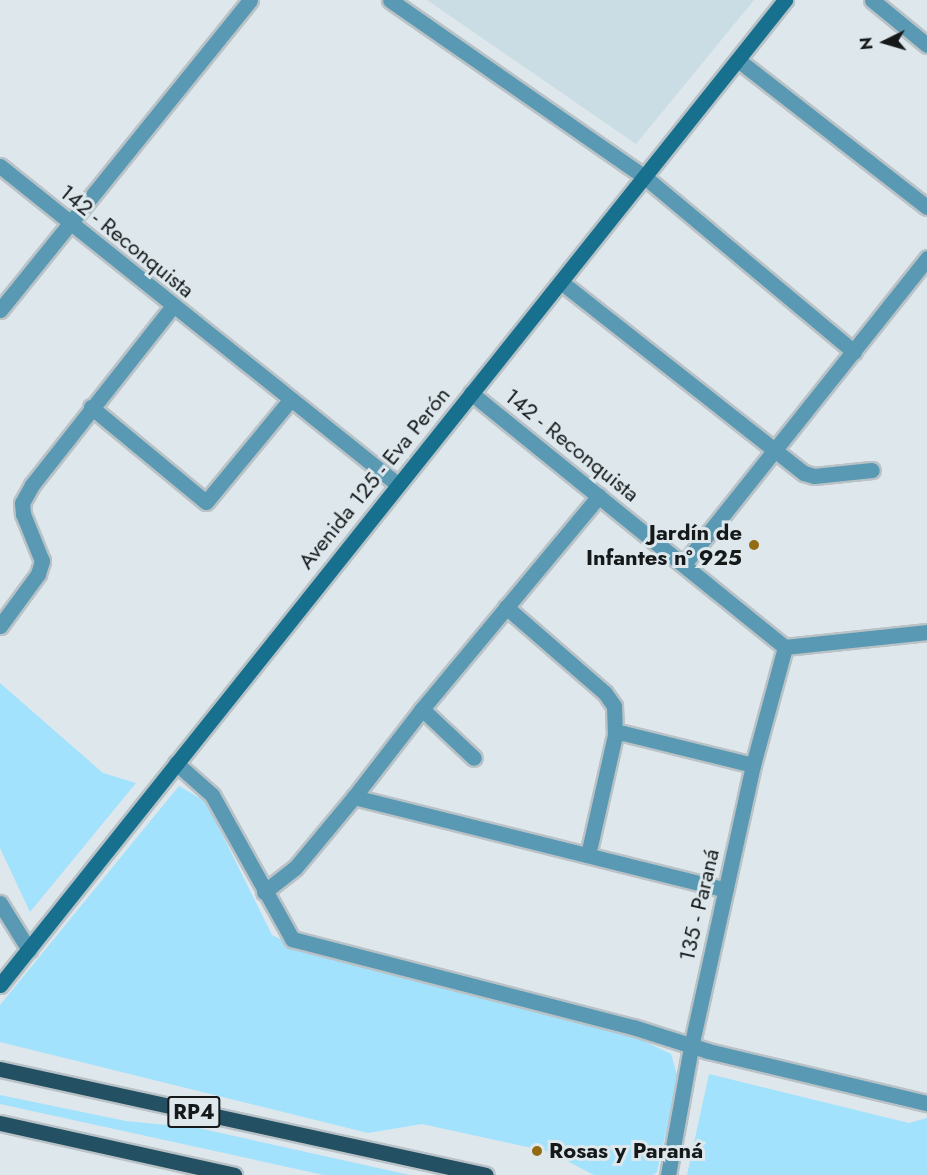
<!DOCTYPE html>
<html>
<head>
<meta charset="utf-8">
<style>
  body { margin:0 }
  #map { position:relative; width:927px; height:1175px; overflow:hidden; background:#dde7ec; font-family:Jost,sans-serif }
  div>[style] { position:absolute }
  .built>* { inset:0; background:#cadce4 }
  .green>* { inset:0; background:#a3e2fd }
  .roads { filter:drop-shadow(2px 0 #b9c2c6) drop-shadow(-2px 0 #b9c2c6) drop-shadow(0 2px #b9c2c6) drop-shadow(0 -2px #b9c2c6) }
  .street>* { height:15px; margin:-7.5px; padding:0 7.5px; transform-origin:7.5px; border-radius:7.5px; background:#5999b3 }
  .secondary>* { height:15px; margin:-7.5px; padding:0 7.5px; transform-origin:7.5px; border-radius:7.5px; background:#16708e }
  .primary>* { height:15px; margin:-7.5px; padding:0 7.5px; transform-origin:7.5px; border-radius:7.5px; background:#235062 }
  .dots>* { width:16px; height:16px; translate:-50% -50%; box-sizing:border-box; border:3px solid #dde7ec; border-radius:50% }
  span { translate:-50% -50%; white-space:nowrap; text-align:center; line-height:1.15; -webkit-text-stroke:6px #dde7ec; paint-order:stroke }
  .shield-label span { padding:2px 4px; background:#dde7ec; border:2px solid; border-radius:4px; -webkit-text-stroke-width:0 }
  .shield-label { font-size:21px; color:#15191a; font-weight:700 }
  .street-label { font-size:22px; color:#15191a }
  .poi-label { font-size:22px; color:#15191a; font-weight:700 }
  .right { translate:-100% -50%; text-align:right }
  .left { translate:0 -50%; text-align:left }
  .north { position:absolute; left:855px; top:12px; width:60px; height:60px; -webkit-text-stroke:4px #dde7ec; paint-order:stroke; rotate:265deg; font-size:16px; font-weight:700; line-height:24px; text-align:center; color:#15191a }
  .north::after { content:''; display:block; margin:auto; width:21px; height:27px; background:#15191a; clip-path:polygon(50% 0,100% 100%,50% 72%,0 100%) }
</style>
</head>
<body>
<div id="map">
  <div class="built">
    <i style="clip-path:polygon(427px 0,754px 0,636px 144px)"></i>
  </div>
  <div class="green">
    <i style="clip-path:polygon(0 683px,103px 773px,136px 783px,30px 912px,0 848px)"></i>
    <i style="clip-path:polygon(179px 786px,206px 802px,272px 935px,301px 949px,627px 1033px,671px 1054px,678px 1078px,657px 1172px,653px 1175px,594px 1175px,550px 1152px,422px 1124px,368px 1133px,0 1042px,0 1005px)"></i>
    <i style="clip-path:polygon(709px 1074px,909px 1123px,927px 1118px,927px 1175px,687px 1175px)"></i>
    <i style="clip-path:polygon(0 1095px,126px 1121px,198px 1128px,410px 1175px,324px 1175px,0 1104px)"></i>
  </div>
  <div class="roads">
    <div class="street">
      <i style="left:390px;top:0;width:312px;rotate:34.8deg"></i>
      <i style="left:646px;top:178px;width:271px;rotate:39.9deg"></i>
      <i style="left:872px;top:0;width:71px;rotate:39.3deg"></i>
      <i style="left:738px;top:60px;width:239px;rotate:37.9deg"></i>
      <i style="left:0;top:166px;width:509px;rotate:38.69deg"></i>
      <i style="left:561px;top:282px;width:309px;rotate:38.2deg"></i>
      <i style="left:804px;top:473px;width:10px;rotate:17deg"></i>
      <i style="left:814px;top:476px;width:58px;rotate:-5.9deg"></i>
      <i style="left:0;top:310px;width:398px;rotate:-51.1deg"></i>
      <i style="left:471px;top:393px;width:404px;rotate:39deg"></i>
      <i style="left:785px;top:647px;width:143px;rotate:-6deg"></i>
      <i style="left:91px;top:407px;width:149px;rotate:39.6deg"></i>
      <i style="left:206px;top:502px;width:132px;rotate:-50.5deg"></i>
      <i style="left:684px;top:564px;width:391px;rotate:-51.5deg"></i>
      <i style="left:506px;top:607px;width:131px;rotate:41deg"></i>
      <i style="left:605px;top:693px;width:16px;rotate:55deg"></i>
      <i style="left:614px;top:706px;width:29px;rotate:88deg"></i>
      <i style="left:615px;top:735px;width:123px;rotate:102.7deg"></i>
      <i style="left:0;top:626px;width:64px;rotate:-53.8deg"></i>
      <i style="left:38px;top:574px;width:14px;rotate:-73deg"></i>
      <i style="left:42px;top:561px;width:51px;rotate:-112deg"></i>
      <i style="left:23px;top:514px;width:11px;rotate:-95deg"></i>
      <i style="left:22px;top:503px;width:21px;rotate:-61deg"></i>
      <i style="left:32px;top:485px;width:228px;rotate:-51.8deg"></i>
      <i style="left:422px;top:709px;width:71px;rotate:43.3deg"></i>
      <i style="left:615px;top:735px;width:8px;rotate:-14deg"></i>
      <i style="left:623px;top:733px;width:134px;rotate:13.8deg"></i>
      <i style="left:176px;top:763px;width:48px;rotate:41.6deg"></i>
      <i style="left:212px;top:795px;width:165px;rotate:60.9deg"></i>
      <i style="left:292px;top:939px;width:352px;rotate:14.5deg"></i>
      <i style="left:633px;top:1027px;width:79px;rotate:17.7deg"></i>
      <i style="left:708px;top:1051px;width:225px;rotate:13.4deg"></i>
      <i style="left:354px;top:797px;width:111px;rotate:-52.3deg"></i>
      <i style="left:422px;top:709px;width:277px;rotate:-50.3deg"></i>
      <i style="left:264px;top:892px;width:39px;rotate:-38deg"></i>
      <i style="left:295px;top:868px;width:92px;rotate:-50.3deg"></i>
      <i style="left:354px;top:797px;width:383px;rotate:14deg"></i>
      <i style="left:0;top:903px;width:55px;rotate:58.3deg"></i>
      <i style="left:668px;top:1175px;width:130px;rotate:-79.8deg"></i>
      <i style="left:691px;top:1047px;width:289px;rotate:-77.6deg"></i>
      <i style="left:753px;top:765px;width:122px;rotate:-74.8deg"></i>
    </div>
    <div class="secondary">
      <i style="left:0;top:985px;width:1260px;rotate:-51.45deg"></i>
    </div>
    <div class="primary">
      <i style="left:0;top:1069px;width:497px;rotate:12.3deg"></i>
      <i style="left:0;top:1123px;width:240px;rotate:12.5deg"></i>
    </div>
  </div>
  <div class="dots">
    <i style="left:754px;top:545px;background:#936b13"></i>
    <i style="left:537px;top:1151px;background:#936b13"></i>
  </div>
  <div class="shield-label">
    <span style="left:194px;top:1112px">RP4</span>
  </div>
  <div class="street-label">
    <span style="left:127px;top:241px;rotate:39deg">142 - Reconquista</span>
    <span style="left:572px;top:445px;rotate:39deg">142 - Reconquista</span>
    <span style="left:374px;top:478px;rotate:-51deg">Avenida 125 - Eva Perón</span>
    <span style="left:699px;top:905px;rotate:-77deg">135 - Paraná</span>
  </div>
  <div class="poi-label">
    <span class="right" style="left:742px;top:545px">Jardín de<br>Infantes nº 925</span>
    <span class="left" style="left:549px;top:1151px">Rosas y Paraná</span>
  </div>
  <div class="north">N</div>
</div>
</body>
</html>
